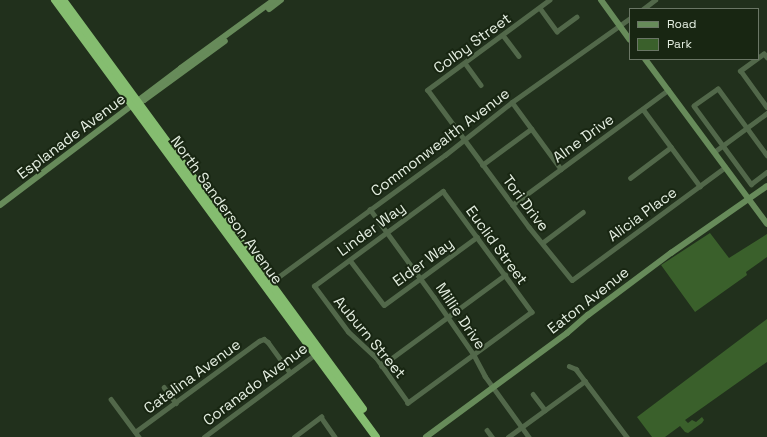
<!DOCTYPE html>
<html>
<head>
<meta charset="utf-8">
<style>
  body { margin:0 }
  #map { position:relative; width:767px; height:437px; overflow:hidden; background:#21301c; font-family:"Space Grotesk",sans-serif }
  div>[style] { position:absolute }
  .green>* { inset:0; background:#3a602b }
  .street>* { height:4.5px; margin:-2.25px; padding:0 2.25px; transform-origin:2.25px; border-radius:2.25px; background:#52684a }
  .secondary>* { height:6px; margin:-3px; padding:0 3px; transform-origin:3px; border-radius:3px; background:#678b5a }
  .highway>* { height:8px; margin:-4px; padding:0 4px; transform-origin:4px; border-radius:4px; background:#85bd70 }
  span { translate:-50% -50%; white-space:nowrap; text-align:center; line-height:1.15; -webkit-text-stroke:4px #182612; paint-order:stroke }
  .street-label { font-size:15px; color:#e4eee1 }
  .legend { position:absolute; left:629px; top:8px; width:130px; height:52px; box-sizing:border-box; background:#182612; border:1px solid #6a7665; margin:0; padding:5px 7px; list-style:none; font-size:12px; color:#e4eee1 }
  .legend li { display:flex; align-items:center; gap:8px; height:20px }
  .legend b { width:20px; border:1px solid #6a7665 }
</style>
</head>
<body>
<div id="map">
  <div class="green">
    <i style="clip-path:polygon(710px 233px,729px 258px,767px 234px,767px 257px,746px 272px,747px 275px,695px 312px,661px 265px)"></i>
    <i style="clip-path:polygon(767px 319px,767px 362px,685px 420px,688px 423px,692px 420px,696px 422px,702px 417px,704px 420px,702px 423px,688px 433px,685px 432px,680px 426px,665px 437px,652px 437px,637px 417px)"></i>
  </div>
  <div class="street">
    <i style="left:550px;top:0;width:152px;rotate:143.6deg"></i>
    <i style="left:428px;top:90px;width:170px;rotate:53.6deg"></i>
    <i style="left:529px;top:227px;width:68px;rotate:50.9deg"></i>
    <i style="left:572px;top:280px;width:190px;rotate:-36.4deg"></i>
    <i style="left:540px;top:8px;width:29px;rotate:54deg"></i>
    <i style="left:557px;top:31px;width:24px;rotate:-36deg"></i>
    <i style="left:643px;top:9px;width:15px;rotate:-37deg"></i>
    <i style="left:503px;top:35px;width:26px;rotate:53deg"></i>
    <i style="left:767px;top:58px;width:5px;rotate:-127deg"></i>
    <i style="left:764px;top:54px;width:29px;rotate:144deg"></i>
    <i style="left:741px;top:71px;width:44px;rotate:54.2deg"></i>
    <i style="left:465px;top:63px;width:27px;rotate:54deg"></i>
    <i style="left:512px;top:102px;width:83px;rotate:53.8deg"></i>
    <i style="left:643px;top:109px;width:96px;rotate:53.5deg"></i>
    <i style="left:714px;top:152px;width:66px;rotate:-36.3deg"></i>
    <i style="left:767px;top:156px;width:83px;rotate:-126.2deg"></i>
    <i style="left:718px;top:89px;width:29px;rotate:145deg"></i>
    <i style="left:694px;top:106px;width:97px;rotate:53.8deg"></i>
    <i style="left:751px;top:184px;width:20px;rotate:-37deg"></i>
    <i style="left:482px;top:165px;width:61px;rotate:-36.3deg"></i>
    <i style="left:630px;top:178px;width:51px;rotate:-37.1deg"></i>
    <i style="left:443px;top:191px;width:150px;rotate:53.7deg"></i>
    <i style="left:532px;top:312px;width:154px;rotate:143.7deg"></i>
    <i style="left:408px;top:403px;width:55px;rotate:-125.4deg"></i>
    <i style="left:376px;top:358px;width:38px;rotate:-137deg"></i>
    <i style="left:348px;top:332px;width:57px;rotate:-126.5deg"></i>
    <i style="left:314px;top:286px;width:160px;rotate:-36.4deg"></i>
    <i style="left:512px;top:205px;width:194px;rotate:-36.4deg"></i>
    <i style="left:370px;top:209px;width:109px;rotate:54deg"></i>
    <i style="left:434px;top:297px;width:70px;rotate:55.4deg"></i>
    <i style="left:474px;top:355px;width:24px;rotate:62deg"></i>
    <i style="left:485px;top:376px;width:75px;rotate:54.2deg"></i>
    <i style="left:542px;top:243px;width:51px;rotate:-37.1deg"></i>
    <i style="left:350px;top:260px;width:56px;rotate:52.9deg"></i>
    <i style="left:384px;top:305px;width:115px;rotate:-36.2deg"></i>
    <i style="left:270px;top:283px;width:217px;rotate:-36.2deg"></i>
    <i style="left:445px;top:155px;width:85px;rotate:-38.3deg"></i>
    <i style="left:512px;top:102px;width:145px;rotate:-35.4deg"></i>
    <i style="left:381px;top:366px;width:154px;rotate:-36.3deg"></i>
    <i style="left:569px;top:366px;width:8px;rotate:23deg"></i>
    <i style="left:576px;top:369px;width:85px;rotate:53.1deg"></i>
    <i style="left:164px;top:387px;width:20px;rotate:53deg"></i>
    <i style="left:533px;top:394px;width:20px;rotate:53deg"></i>
    <i style="left:111px;top:399px;width:47px;rotate:53.6deg"></i>
    <i style="left:487px;top:430px;width:9px;rotate:54deg"></i>
    <i style="left:135px;top:432px;width:154px;rotate:-36.3deg"></i>
    <i style="left:259px;top:341px;width:5px;rotate:-22deg"></i>
    <i style="left:264px;top:339px;width:5px;rotate:37deg"></i>
    <i style="left:268px;top:342px;width:37px;rotate:54deg"></i>
    <i style="left:204px;top:437px;width:141px;rotate:-36.6deg"></i>
    <i style="left:294px;top:437px;width:34px;rotate:-37deg"></i>
    <i style="left:321px;top:417px;width:24px;rotate:55deg"></i>
    <i style="left:508px;top:437px;width:95px;rotate:-36deg"></i>
  </div>
  <div class="secondary">
    <i style="left:601px;top:0;width:49px;rotate:54.1deg"></i>
    <i style="left:269px;top:9px;width:15px;rotate:-37deg"></i>
    <i style="left:645px;top:59px;width:205px;rotate:53.5deg"></i>
    <i style="left:138px;top:102px;width:6px;rotate:-18deg"></i>
    <i style="left:144px;top:100px;width:100px;rotate:-36.1deg"></i>
    <i style="left:0;top:205px;width:227px;rotate:-37.1deg"></i>
    <i style="left:181px;top:68px;width:115px;rotate:-36.2deg"></i>
    <i style="left:426px;top:437px;width:175px;rotate:-36.4deg"></i>
    <i style="left:567px;top:333px;width:28px;rotate:-41deg"></i>
    <i style="left:588px;top:315px;width:104px;rotate:-36.8deg"></i>
    <i style="left:671px;top:253px;width:117px;rotate:-34.9deg"></i>
  </div>
  <div class="highway">
    <i style="left:55px;top:0;width:542px;rotate:53.7deg"></i>
    <i style="left:63px;top:0;width:507px;rotate:53.74deg"></i>
  </div>
  <div class="street-label">
    <span style="left:472px;top:43px;rotate:-36deg">Colby Street</span>
    <span style="left:71px;top:136px;rotate:-37deg">Esplanade Avenue</span>
    <span style="left:583px;top:138px;rotate:-36deg">Alne Drive</span>
    <span style="left:440px;top:142px;rotate:-37deg">Commonwealth Avenue</span>
    <span style="left:526px;top:203px;rotate:53deg">Tori Drive</span>
    <span style="left:227px;top:210px;rotate:54deg">North Sanderson Avenue</span>
    <span style="left:642px;top:214px;rotate:-36deg">Alicia Place</span>
    <span style="left:371px;top:229px;rotate:-36deg">Linder Way</span>
    <span style="left:497px;top:245px;rotate:54deg">Euclid Street</span>
    <span style="left:423px;top:262px;rotate:-36deg">Elder Way</span>
    <span style="left:588px;top:300px;rotate:-38deg">Eaton Avenue</span>
    <span style="left:461px;top:316px;rotate:56deg">Millie Drive</span>
    <span style="left:370px;top:337px;rotate:50deg">Auburn Street</span>
    <span style="left:192px;top:376px;rotate:-36deg">Catalina Avenue</span>
    <span style="left:255px;top:384px;rotate:-37deg">Coranado Avenue</span>
  </div>
  <ul class="legend">
  <li><b style="height:5px;background:#678b5a"></b>Road</li>
  <li><b style="height:11px;background:#3a602b"></b>Park</li>
  </ul>
</div>
</body>
</html>
